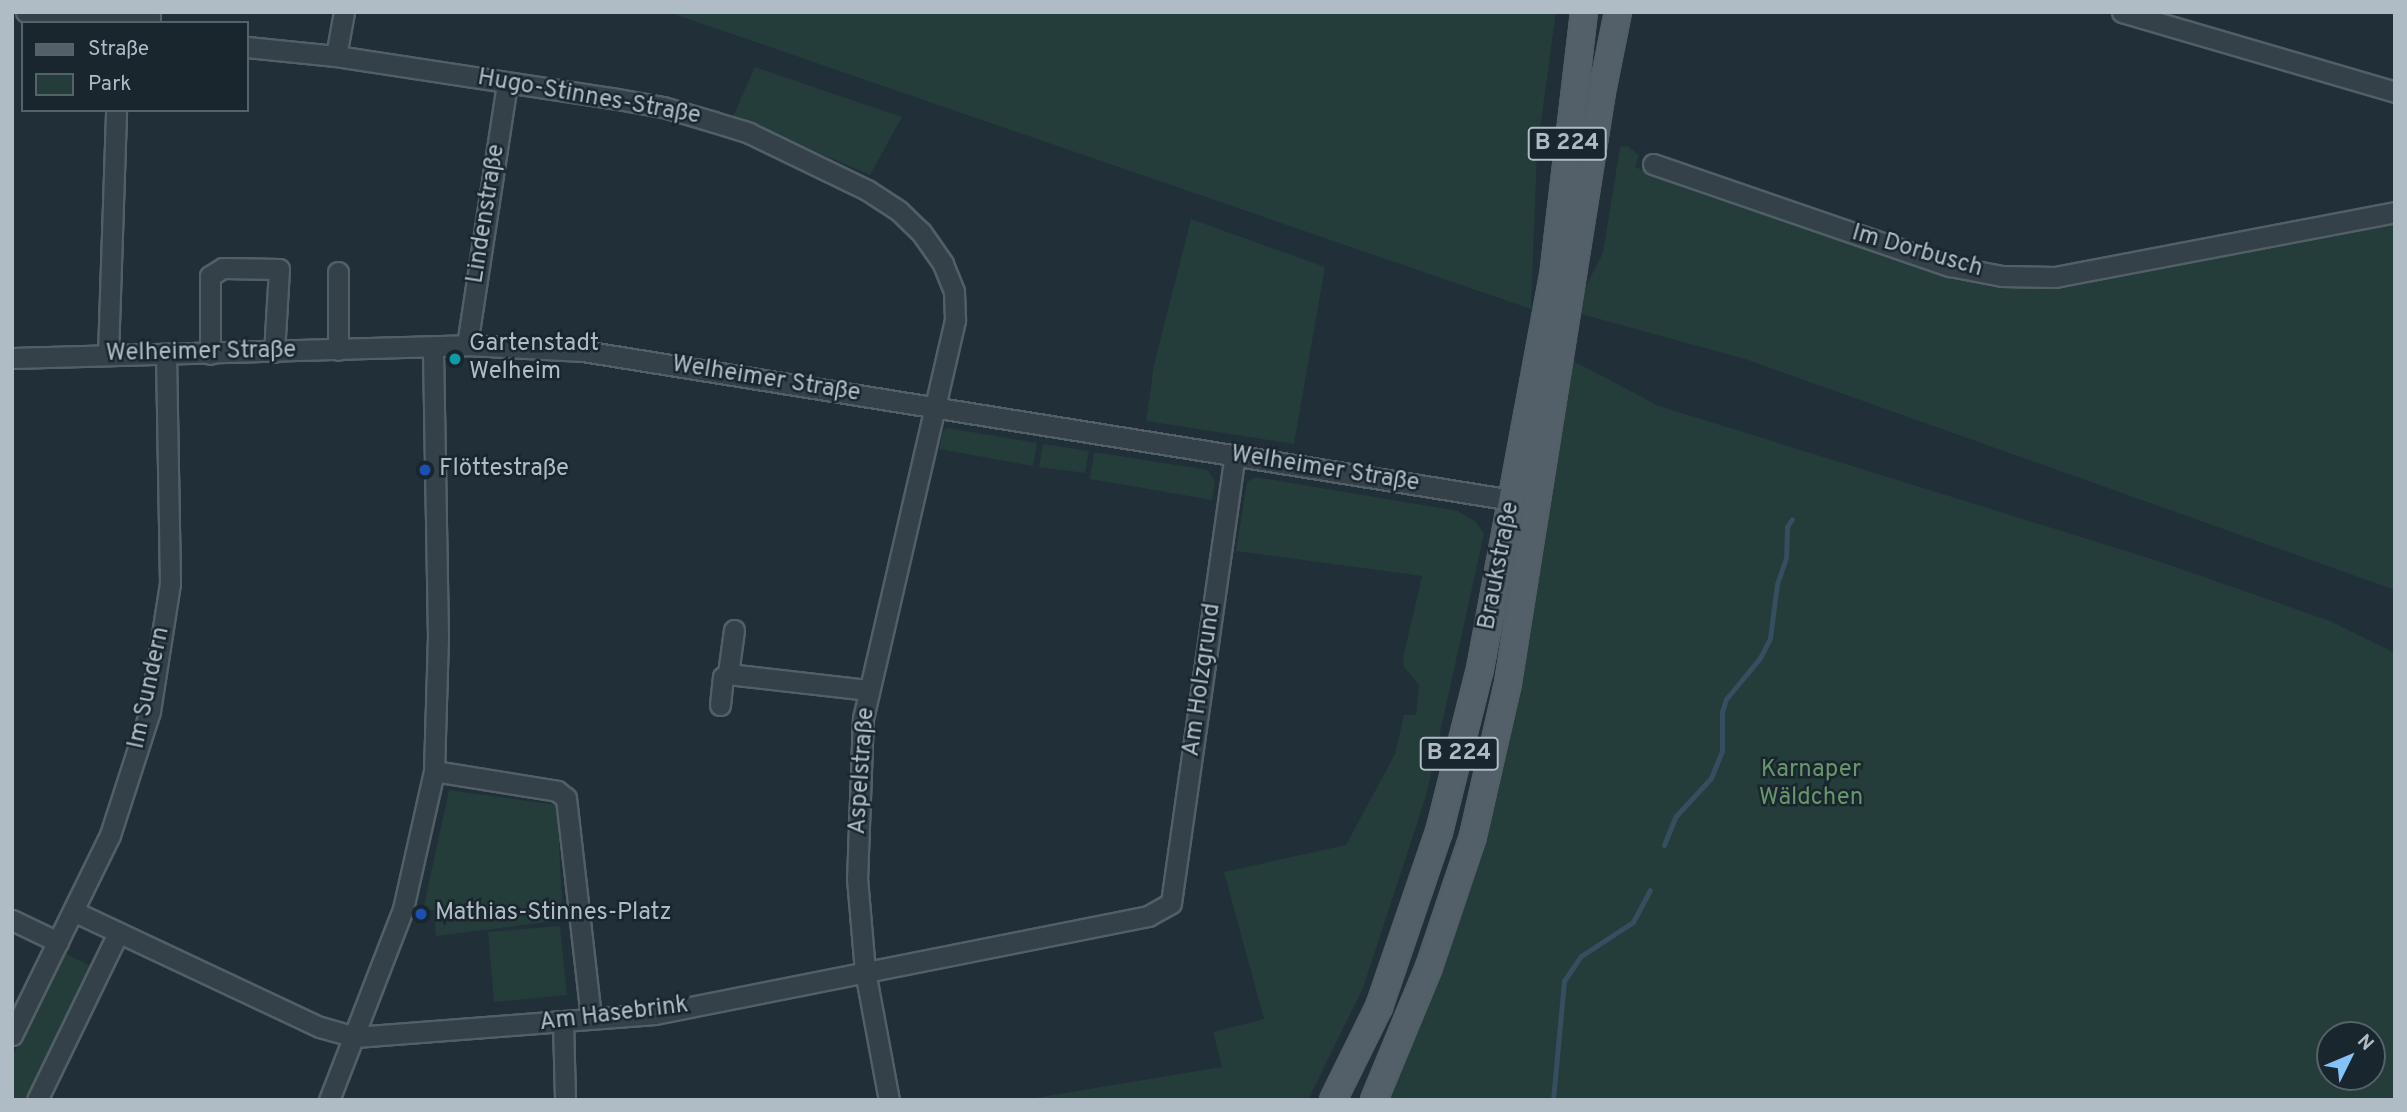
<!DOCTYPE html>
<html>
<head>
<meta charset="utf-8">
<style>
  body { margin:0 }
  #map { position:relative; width:2407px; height:1112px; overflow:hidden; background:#212f39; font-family:Overpass,sans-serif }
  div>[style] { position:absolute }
  .green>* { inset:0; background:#243c3a }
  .stream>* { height:5px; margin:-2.5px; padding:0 2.5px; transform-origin:2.5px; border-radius:2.5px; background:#354e60 }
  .roads { filter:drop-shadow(2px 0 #525f67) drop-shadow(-2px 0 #525f67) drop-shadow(0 2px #525f67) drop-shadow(0 -2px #525f67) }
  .minor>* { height:19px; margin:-9.5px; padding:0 9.5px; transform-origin:9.5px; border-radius:9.5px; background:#354149 }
  .major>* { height:24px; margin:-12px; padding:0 12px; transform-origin:12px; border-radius:12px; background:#536069 }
  .dots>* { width:19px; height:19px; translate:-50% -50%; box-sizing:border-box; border:4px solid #1a262e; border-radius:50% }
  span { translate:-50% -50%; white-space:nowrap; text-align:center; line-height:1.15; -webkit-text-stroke:5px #1a262e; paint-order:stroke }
  .shield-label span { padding:2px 5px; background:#1a262e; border:2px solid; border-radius:5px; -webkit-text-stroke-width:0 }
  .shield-label { font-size:23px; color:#afbcc5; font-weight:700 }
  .street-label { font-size:24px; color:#afbcc5 }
  .poi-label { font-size:24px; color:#afbcc5 }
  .left { translate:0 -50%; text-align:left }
  .park-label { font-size:24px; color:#67966a }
  .frame { position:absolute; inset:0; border:14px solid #afbcc5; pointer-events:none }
  .legend { position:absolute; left:21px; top:21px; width:228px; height:91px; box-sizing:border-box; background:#1a262e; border:2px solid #56626a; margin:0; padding:9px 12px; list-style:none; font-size:21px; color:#afbcc5 }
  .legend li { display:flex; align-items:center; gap:14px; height:35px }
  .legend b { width:35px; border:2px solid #56626a }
  .north { position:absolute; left:2316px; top:1021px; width:70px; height:70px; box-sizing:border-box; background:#1a262e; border:2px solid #56626a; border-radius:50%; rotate:47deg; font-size:19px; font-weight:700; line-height:28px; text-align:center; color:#afbcc5 }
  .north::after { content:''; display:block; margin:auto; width:24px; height:32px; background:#83c3f7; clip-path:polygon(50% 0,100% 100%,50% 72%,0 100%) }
</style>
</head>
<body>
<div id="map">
  <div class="green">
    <i style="clip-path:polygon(668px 12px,1556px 12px,1537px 151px,1531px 309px)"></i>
    <i style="clip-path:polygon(755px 67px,902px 117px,870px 175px,733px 116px)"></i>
    <i style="clip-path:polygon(1627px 146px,1639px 155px,1635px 167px,1698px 193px,1956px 277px,1996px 285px,2064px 285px,2395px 222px,2395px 590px,1745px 359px,1581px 314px,1585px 288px,1603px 253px,1620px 147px)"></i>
    <i style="clip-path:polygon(1191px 219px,1325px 267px,1294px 444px,1146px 421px,1154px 365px)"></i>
    <i style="clip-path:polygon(evenodd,1560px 354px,1659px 406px,2155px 560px,2330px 621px,2395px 653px,2395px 1100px,1375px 1100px,1476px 831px,1560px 354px,2330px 1035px,2372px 1035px,2372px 1077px,2330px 1077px,2330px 1035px)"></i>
    <i style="clip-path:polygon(947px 428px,1037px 443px,1033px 466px,939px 449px,943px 431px)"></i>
    <i style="clip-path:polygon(1043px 444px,1089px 451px,1085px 473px,1039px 467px)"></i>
    <i style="clip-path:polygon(1094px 452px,1208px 470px,1215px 482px,1212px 500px,1090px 479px)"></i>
    <i style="clip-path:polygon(1256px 477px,1458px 511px,1476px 522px,1484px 534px,1426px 796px,1363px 988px,1308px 1100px,1022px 1100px,1222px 1067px,1213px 1032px,1264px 1019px,1224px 872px,1346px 845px,1395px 754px,1404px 715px,1416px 715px,1419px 685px,1404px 667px,1403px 658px,1422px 576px,1236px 551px,1247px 482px)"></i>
    <i style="clip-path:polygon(449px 790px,557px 805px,563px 920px,436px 936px,434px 910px,423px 910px)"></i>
    <i style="clip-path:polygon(560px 926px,567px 995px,494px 1002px,488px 932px)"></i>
    <i style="clip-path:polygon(64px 953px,91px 966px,26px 1100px,12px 1100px,12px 1058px)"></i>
  </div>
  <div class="stream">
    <i style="left:1664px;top:845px;width:31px;rotate:-68deg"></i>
    <i style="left:1676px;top:816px;width:52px;rotate:-47.4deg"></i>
    <i style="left:1711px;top:778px;width:29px;rotate:-68deg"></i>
    <i style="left:1722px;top:751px;width:39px;rotate:-90deg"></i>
    <i style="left:1722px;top:712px;width:14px;rotate:-73deg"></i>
    <i style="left:1726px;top:699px;width:53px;rotate:-50.3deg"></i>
    <i style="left:1760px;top:658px;width:22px;rotate:-63deg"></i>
    <i style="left:1770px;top:638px;width:54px;rotate:-82.6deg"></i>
    <i style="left:1777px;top:584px;width:28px;rotate:-71deg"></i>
    <i style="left:1786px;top:558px;width:31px;rotate:-88deg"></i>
    <i style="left:1787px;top:527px;width:9px;rotate:-58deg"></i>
    <i style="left:1553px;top:1100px;width:120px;rotate:-84.7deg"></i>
    <i style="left:1564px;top:981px;width:30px;rotate:-56deg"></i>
    <i style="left:1581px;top:956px;width:62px;rotate:-33.2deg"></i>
    <i style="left:1633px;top:922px;width:36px;rotate:-62deg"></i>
  </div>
  <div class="roads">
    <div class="minor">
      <i style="left:26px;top:12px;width:124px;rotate:1.8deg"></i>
      <i style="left:150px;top:16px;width:7px;rotate:90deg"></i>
      <i style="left:2122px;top:12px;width:284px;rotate:16.3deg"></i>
      <i style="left:247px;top:47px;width:89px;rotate:5.8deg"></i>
      <i style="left:336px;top:56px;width:279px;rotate:8.7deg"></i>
      <i style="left:612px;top:98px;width:52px;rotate:10deg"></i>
      <i style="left:663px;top:107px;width:53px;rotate:16.4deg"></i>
      <i style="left:714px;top:122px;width:37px;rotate:17deg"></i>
      <i style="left:749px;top:133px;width:131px;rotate:25.8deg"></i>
      <i style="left:867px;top:190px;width:38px;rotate:33deg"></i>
      <i style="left:899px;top:211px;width:30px;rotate:44deg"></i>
      <i style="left:921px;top:232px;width:39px;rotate:55deg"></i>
      <i style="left:943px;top:264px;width:29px;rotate:68deg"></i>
      <i style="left:954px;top:291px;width:29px;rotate:88deg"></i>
      <i style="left:955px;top:320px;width:408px;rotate:103deg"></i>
      <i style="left:863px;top:717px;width:161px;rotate:92.1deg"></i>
      <i style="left:857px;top:878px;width:93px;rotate:85.1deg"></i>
      <i style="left:865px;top:971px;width:131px;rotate:79.5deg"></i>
      <i style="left:336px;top:56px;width:45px;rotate:-79.7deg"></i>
      <i style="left:1653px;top:164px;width:314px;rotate:19deg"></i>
      <i style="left:1950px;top:266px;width:53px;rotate:10.9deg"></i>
      <i style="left:2002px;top:276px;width:53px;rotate:1.1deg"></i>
      <i style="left:2055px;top:277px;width:346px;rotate:-10.8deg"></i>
      <i style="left:467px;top:345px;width:265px;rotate:-81.3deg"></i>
      <i style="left:338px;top:350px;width:78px;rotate:-90deg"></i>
      <i style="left:210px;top:354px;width:78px;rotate:-90deg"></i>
      <i style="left:210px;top:276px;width:15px;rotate:-32deg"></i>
      <i style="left:223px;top:268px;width:56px;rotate:1deg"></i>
      <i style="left:279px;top:269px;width:83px;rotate:93.4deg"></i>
      <i style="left:108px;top:355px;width:245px;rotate:-88.1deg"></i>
      <i style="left:12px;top:358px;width:455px;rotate:-1.6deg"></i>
      <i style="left:467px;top:345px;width:116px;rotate:3deg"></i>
      <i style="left:583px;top:351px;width:941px;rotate:9.11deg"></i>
      <i style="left:734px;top:630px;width:44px;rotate:97.8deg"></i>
      <i style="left:728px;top:674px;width:142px;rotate:6.5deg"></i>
      <i style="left:720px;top:705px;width:28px;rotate:-84deg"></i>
      <i style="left:723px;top:677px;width:6px;rotate:-31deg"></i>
      <i style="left:434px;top:771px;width:125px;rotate:9.2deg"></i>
      <i style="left:557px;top:791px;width:11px;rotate:38deg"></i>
      <i style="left:566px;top:798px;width:221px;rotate:83.5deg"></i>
      <i style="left:73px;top:911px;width:273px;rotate:25.2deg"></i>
      <i style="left:320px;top:1027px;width:36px;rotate:16deg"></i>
      <i style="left:355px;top:1037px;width:301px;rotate:-4.4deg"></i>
      <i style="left:655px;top:1014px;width:503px;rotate:-11.24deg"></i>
      <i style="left:1148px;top:916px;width:26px;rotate:-29deg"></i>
      <i style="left:1171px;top:903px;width:452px;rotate:-81.9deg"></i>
      <i style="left:12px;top:920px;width:51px;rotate:25.6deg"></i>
      <i style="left:563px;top:1022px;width:78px;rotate:88.5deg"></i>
      <i style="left:12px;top:1035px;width:223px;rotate:-63.9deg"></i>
      <i style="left:110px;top:835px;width:130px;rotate:-72.1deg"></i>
      <i style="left:150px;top:711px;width:130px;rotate:-81.1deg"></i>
      <i style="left:170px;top:583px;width:227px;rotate:-91deg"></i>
      <i style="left:37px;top:1100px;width:186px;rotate:-64.1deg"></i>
      <i style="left:329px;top:1100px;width:205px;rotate:-68.8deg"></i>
      <i style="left:403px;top:909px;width:141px;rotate:-77.3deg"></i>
      <i style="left:434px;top:771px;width:134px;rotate:-88.3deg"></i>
      <i style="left:438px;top:637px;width:290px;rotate:-91deg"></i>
    </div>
    <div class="major">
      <i style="left:1333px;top:1100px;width:104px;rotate:-63.7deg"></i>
      <i style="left:1379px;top:1007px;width:185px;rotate:-71.1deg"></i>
      <i style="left:1439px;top:832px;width:168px;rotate:-75.9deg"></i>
      <i style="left:1480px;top:669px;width:400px;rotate:-79.5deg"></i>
      <i style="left:1553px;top:276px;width:266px;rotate:-83.3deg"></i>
      <i style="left:1374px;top:1100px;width:144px;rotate:-67.5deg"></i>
      <i style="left:1429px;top:967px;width:138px;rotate:-71.4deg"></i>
      <i style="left:1473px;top:836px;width:157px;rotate:-77.1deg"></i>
      <i style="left:1508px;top:683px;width:598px;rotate:-80.96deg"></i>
      <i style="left:1602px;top:92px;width:82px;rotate:-78.7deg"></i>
    </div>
  </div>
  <div class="dots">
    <i style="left:455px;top:359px;background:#0f9aa8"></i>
    <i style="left:425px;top:470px;background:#1a4fb4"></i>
    <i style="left:421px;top:914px;background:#1a4fb4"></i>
  </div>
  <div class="shield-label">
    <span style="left:1567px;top:144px">B 224</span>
    <span style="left:1459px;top:754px">B 224</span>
  </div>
  <div class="street-label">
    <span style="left:589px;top:98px;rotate:10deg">Hugo-Stinnes-Straße</span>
    <span style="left:487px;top:214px;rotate:-81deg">Lindenstraße</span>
    <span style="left:1917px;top:252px;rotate:16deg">Im Dorbusch</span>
    <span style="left:201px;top:353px;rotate:-1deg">Welheimer Straße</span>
    <span style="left:766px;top:380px;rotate:9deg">Welheimer Straße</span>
    <span style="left:1325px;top:470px;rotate:9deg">Welheimer Straße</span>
    <span style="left:1500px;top:566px;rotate:-79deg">Braukstraße</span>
    <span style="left:1203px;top:680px;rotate:-82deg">Am Holzgrund</span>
    <span style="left:150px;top:688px;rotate:-78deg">Im Sundern</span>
    <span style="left:863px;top:771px;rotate:-86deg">Aspelstraße</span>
    <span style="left:614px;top:1015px;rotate:-7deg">Am Hasebrink</span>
  </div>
  <div class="poi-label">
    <span class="left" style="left:469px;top:359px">Gartenstadt<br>Welheim</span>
    <span class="left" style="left:439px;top:470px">Flöttestraße</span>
    <span class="left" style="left:435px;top:914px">Mathias-Stinnes-Platz</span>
  </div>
  <div class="park-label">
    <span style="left:1811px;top:785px">Karnaper<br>Wäldchen</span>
  </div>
  <div class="frame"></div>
  <ul class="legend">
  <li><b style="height:9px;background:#536069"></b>Straße</li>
  <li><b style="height:19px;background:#243c3a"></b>Park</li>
  </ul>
  <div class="north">N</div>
</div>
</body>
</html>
